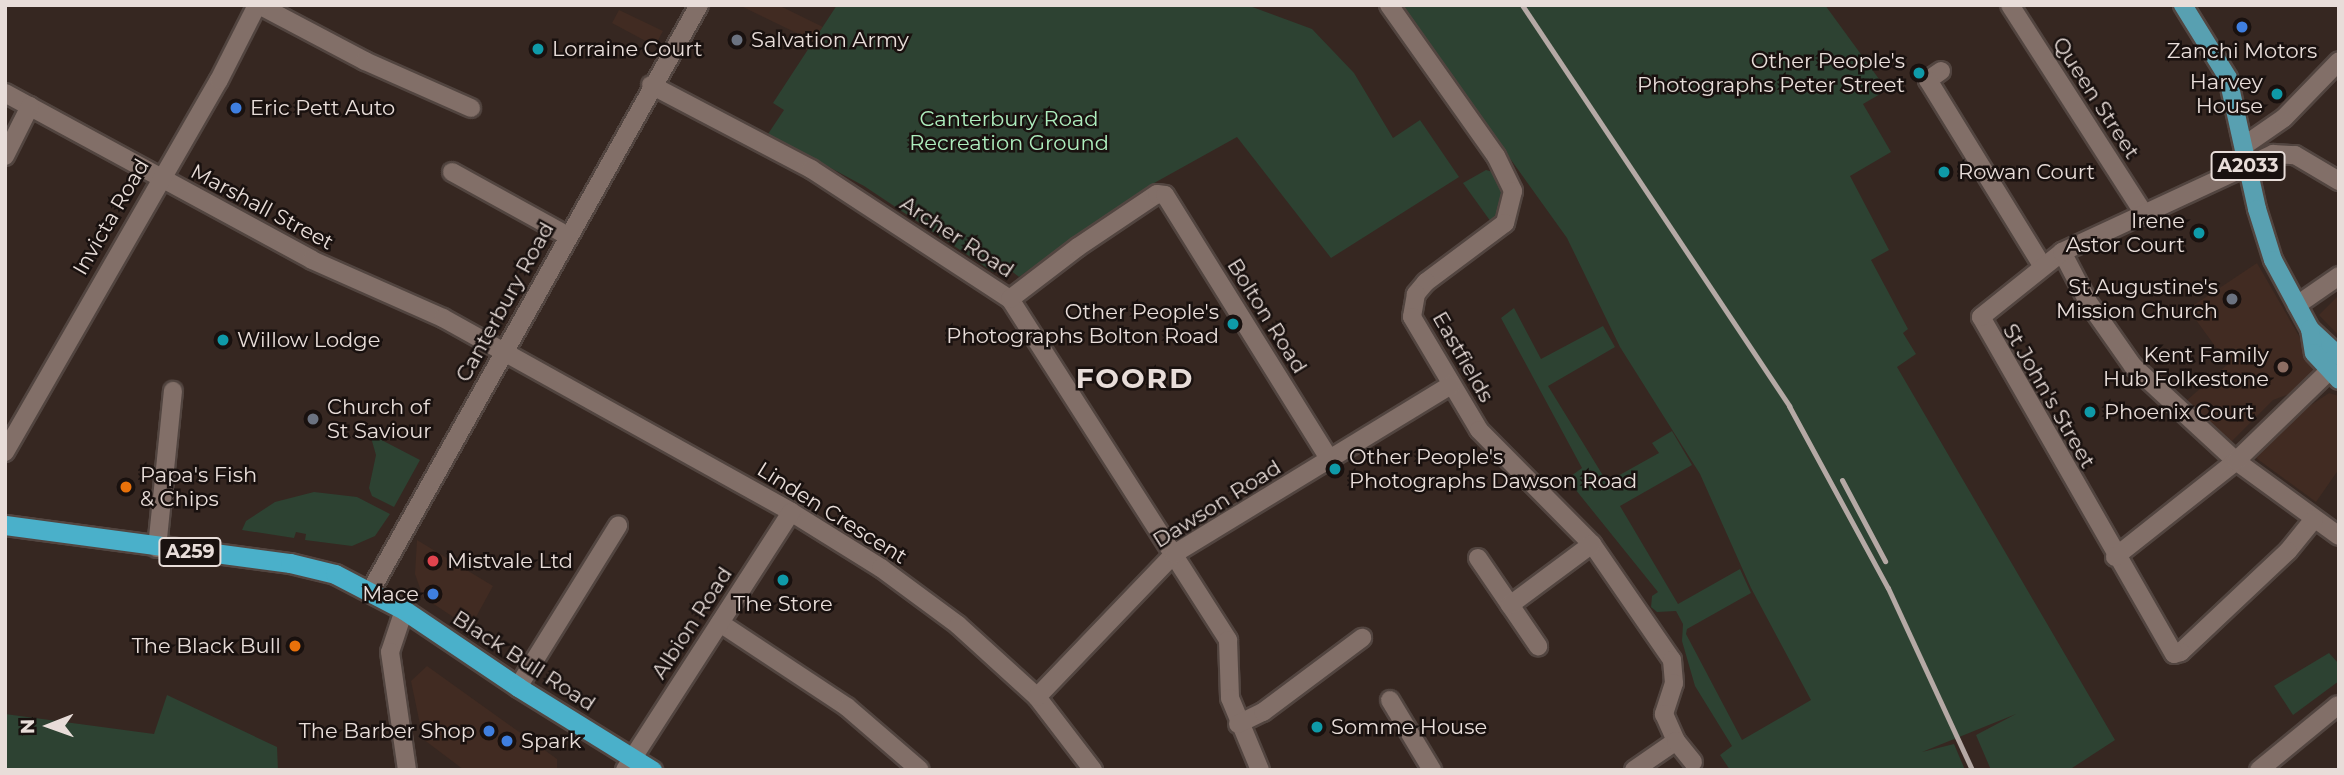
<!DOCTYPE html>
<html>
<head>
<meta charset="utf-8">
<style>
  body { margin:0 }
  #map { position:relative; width:2344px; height:775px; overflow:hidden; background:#362721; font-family:Montserrat,sans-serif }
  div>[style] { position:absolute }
  .built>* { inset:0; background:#412b22 }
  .green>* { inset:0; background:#2d4232 }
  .roads { filter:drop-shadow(2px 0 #524540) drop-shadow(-2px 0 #524540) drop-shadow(0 2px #524540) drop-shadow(0 -2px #524540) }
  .minor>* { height:18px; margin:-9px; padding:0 9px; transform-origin:9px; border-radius:9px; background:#826f68 }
  .tertiary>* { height:18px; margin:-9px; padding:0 9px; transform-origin:9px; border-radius:9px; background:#826f68 }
  .primary>* { height:18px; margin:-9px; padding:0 9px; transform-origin:9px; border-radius:9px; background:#58a0b1 }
  .trunk>* { height:19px; margin:-9.5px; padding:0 9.5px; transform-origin:9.5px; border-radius:9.5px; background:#4ab0ca }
  .rail>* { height:5px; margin:-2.5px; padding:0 2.5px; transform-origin:2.5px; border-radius:2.5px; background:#b5a9a5 }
  .dots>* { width:19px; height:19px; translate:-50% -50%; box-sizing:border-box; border:4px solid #19110f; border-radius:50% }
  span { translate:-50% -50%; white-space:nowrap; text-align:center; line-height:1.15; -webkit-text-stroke:5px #19110f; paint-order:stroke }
  .shield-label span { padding:2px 5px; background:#19110f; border:2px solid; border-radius:5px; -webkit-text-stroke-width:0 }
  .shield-label { font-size:19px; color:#e8ddd9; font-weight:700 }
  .poi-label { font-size:21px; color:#e8ddd9 }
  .left { translate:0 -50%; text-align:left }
  .right { translate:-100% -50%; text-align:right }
  .street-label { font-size:21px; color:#e8ddd9 }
  .park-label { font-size:21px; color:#aeeebe }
  .district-label { font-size:28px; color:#e8ddd9; font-weight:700; letter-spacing:2px }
  .frame { position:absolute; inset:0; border:7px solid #e8ddd9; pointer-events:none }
  .north { position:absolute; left:14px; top:691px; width:70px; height:70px; -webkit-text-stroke:5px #19110f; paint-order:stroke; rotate:269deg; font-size:19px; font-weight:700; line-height:28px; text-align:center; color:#e8ddd9 }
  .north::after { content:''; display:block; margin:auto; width:24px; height:32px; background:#e8ddd9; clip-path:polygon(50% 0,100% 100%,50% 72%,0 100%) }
</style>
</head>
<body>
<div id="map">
  <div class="built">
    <i style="clip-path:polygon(739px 5px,778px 5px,823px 27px,813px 41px)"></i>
    <i style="clip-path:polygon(619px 10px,663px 31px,655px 46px,612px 23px)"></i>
    <i style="clip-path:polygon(2257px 263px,2318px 369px,2295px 392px,2273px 400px,2230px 443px,2186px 401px,2228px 364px,2188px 309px)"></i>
    <i style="clip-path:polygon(2339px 295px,2339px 336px,2319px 315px)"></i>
    <i style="clip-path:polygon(2329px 393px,2339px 396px,2339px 469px,2316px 502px,2256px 458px,2256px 453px,2293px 417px)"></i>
    <i style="clip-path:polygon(417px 540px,493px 586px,470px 628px,423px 597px,415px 574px)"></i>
    <i style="clip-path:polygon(427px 666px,557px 759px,557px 770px,464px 770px,423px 739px,411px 681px)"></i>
  </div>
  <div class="green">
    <i style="clip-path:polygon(837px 5px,1247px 5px,1312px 29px,1354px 73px,1393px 138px,1420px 120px,1459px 177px,1331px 258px,1237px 137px,1147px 187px,1019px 277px,1009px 269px,993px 272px,864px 186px,768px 134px,784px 110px,773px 103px)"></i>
    <i style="clip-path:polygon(1400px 5px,1825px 5px,1887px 90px,1863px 104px,1891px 152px,1850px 176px,1889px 250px,1871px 260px,1908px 329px,1903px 333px,1916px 354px,1897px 367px,2115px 740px,2069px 770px,1991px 770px,1976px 735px,2016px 714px,1922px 752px,1954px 744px,1965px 770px,1730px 770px,1720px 755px,1732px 746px,1695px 686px,1682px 641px,1683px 624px,1676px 611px,1657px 612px,1651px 607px,1652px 596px,1658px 592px,1567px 479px,1582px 468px,1501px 318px,1514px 308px,1541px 359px,1603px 326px,1615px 347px,1548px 386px,1607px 482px,1659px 453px,1652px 443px,1672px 431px,1692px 465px,1620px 506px,1678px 604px,1740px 569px,1751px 593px,1687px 629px,1686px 634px,1742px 740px,1811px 700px,1751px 588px,1700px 474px,1620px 347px,1567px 238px)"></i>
    <i style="clip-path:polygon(1486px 170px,1497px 173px,1505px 192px,1497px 219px,1491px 222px,1463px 183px)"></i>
    <i style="clip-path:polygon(370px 434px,420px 460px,394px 507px,372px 496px,369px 488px,376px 455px)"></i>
    <i style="clip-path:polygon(314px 492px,357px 497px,390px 514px,375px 536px,352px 546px,305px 540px,306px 534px,296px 532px,294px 538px,242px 530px,246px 521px,275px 502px)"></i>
    <i style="clip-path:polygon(2329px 653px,2339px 664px,2339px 681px,2293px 715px,2274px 686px)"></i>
    <i style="clip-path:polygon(167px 695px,277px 747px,278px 770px,5px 770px,5px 714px,154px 734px)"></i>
  </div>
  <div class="roads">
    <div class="minor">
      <i style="left:259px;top:5px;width:120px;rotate:27.8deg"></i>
      <i style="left:365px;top:61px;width:116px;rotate:23.9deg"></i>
      <i style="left:1389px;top:5px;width:185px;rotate:54.7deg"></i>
      <i style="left:1496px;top:156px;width:39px;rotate:64deg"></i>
      <i style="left:1513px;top:191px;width:33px;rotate:104deg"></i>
      <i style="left:1505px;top:223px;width:99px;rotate:143.2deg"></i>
      <i style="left:1426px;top:282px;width:16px;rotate:130deg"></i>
      <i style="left:1416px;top:294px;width:23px;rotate:100deg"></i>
      <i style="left:1412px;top:317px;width:131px;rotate:59.3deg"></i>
      <i style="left:1479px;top:430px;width:161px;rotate:45.3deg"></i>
      <i style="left:1592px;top:544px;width:141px;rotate:55.4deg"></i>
      <i style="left:1672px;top:660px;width:23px;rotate:85deg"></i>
      <i style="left:1674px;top:683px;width:33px;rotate:108deg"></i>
      <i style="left:1664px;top:714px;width:30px;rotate:66deg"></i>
      <i style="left:1676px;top:741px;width:51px;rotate:145.4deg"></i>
      <i style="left:2010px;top:5px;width:250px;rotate:57.3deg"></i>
      <i style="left:1941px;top:71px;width:16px;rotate:145deg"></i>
      <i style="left:1928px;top:80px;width:217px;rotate:58.4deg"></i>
      <i style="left:651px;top:85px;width:181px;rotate:27.7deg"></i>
      <i style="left:811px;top:169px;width:238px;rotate:33.2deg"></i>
      <i style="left:1010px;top:299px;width:405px;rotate:57.4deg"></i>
      <i style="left:1228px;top:640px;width:58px;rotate:88deg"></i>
      <i style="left:1230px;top:698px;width:78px;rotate:67.4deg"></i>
      <i style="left:5px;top:93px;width:349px;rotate:28.5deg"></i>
      <i style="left:312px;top:260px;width:143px;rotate:23.9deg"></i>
      <i style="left:443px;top:318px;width:398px;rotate:29.1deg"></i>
      <i style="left:791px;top:512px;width:106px;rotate:31.9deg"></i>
      <i style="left:881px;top:568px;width:96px;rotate:36.5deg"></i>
      <i style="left:958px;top:625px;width:107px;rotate:42.3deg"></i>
      <i style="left:1037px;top:697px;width:92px;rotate:52.5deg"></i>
      <i style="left:2245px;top:145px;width:47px;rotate:-34.7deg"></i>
      <i style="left:2284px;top:118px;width:79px;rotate:-46deg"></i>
      <i style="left:5px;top:156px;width:56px;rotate:-63.4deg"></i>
      <i style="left:452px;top:172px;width:132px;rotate:28.9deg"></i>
      <i style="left:2062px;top:252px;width:56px;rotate:62.5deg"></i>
      <i style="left:2088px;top:302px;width:78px;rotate:54.9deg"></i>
      <i style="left:2133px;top:366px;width:140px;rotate:42.7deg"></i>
      <i style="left:2236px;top:461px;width:127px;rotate:36.1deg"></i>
      <i style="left:1010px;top:299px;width:86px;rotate:-37.4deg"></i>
      <i style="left:1078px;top:247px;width:95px;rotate:-33.9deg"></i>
      <i style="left:1157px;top:194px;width:8px;rotate:7deg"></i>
      <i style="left:1165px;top:195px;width:312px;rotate:58.1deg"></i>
      <i style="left:2297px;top:305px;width:51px;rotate:-34.6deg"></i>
      <i style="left:5px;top:452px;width:429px;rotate:-60.1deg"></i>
      <i style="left:219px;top:80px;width:84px;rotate:-63.1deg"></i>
      <i style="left:2314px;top:519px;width:41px;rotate:129.1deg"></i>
      <i style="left:2288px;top:551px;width:147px;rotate:136.7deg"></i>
      <i style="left:2181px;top:652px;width:7px;rotate:164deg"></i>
      <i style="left:2174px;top:654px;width:388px;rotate:-119.8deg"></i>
      <i style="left:1981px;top:317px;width:104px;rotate:-38.7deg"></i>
      <i style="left:2062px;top:252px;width:233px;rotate:-24.9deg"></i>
      <i style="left:2273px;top:154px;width:22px;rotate:3deg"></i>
      <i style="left:2295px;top:155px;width:51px;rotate:30.6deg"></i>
      <i style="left:157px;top:548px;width:158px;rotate:-84.2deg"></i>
      <i style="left:2115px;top:557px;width:154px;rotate:-38.4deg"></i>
      <i style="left:2236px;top:461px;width:129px;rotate:-44.1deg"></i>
      <i style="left:1478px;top:558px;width:107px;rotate:55.7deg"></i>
      <i style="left:1510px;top:605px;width:102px;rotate:-36.6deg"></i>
      <i style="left:404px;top:610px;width:44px;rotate:108.4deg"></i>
      <i style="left:390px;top:652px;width:119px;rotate:81.8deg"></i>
      <i style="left:720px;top:623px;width:152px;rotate:33.5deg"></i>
      <i style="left:847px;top:707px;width:96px;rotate:40.8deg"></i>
      <i style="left:518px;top:687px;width:190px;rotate:-58.2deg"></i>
      <i style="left:1037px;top:697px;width:198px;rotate:-46.2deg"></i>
      <i style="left:1174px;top:554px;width:324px;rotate:-31.4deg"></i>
      <i style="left:1390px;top:700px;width:82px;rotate:59deg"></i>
      <i style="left:1238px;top:724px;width:28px;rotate:-26deg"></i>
      <i style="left:1263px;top:712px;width:124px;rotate:-36.8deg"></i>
      <i style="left:1676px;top:741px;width:27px;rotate:51deg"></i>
      <i style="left:625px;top:770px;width:307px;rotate:-57.2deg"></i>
      <i style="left:2259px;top:770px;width:102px;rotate:-39.4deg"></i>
    </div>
    <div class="tertiary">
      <i style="left:371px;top:590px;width:671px;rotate:-60.72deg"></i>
    </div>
    <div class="primary">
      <i style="left:2183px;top:5px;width:86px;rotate:58.3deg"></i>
      <i style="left:2228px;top:78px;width:134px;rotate:77.5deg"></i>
      <i style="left:2257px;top:209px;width:53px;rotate:72.6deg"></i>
      <i style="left:2273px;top:260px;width:78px;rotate:61.8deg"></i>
      <i style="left:2310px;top:329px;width:40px;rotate:43deg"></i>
      <i style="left:2310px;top:329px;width:24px;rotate:81deg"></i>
      <i style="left:2314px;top:353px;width:37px;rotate:47deg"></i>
    </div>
    <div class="trunk">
      <i style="left:5px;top:525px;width:288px;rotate:7.6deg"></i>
      <i style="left:290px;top:563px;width:46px;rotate:13.7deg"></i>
      <i style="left:335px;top:574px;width:78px;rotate:27.6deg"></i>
      <i style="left:404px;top:610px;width:138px;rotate:34deg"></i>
      <i style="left:518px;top:687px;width:158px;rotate:31.8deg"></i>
    </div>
  </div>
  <div class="rail">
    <i style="left:1522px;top:5px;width:482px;rotate:56.3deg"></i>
    <i style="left:1789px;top:406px;width:207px;rotate:61.5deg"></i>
    <i style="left:1888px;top:588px;width:200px;rotate:65.2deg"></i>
    <i style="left:1842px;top:480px;width:92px;rotate:62deg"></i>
  </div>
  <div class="dots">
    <i style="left:2242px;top:27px;background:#3f7fe0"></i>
    <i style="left:737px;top:40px;background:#6b7280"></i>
    <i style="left:538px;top:49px;background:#0f9aa8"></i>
    <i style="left:1919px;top:73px;background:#0f9aa8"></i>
    <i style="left:2277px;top:94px;background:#0f9aa8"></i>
    <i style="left:236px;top:108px;background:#3f7fe0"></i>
    <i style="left:1944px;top:172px;background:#0f9aa8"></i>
    <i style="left:2199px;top:233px;background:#0f9aa8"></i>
    <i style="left:2232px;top:299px;background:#6b7280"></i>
    <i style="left:1233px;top:324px;background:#0f9aa8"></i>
    <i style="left:223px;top:340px;background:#0f9aa8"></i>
    <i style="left:2283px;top:367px;background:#8d6e63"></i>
    <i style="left:2090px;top:412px;background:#0f9aa8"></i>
    <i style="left:313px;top:419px;background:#6b7280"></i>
    <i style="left:1335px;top:469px;background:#0f9aa8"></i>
    <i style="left:126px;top:487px;background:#e8710a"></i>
    <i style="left:433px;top:561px;background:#e0444e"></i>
    <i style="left:783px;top:580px;background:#0f9aa8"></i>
    <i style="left:433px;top:594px;background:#3f7fe0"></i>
    <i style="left:295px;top:646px;background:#e8710a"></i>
    <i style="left:1317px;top:727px;background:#0f9aa8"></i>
    <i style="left:489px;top:731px;background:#3f7fe0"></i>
    <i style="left:507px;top:741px;background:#3f7fe0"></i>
  </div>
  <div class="shield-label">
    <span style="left:2248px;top:166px">A2033</span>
    <span style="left:190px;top:552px">A259</span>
  </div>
  <div class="poi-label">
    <span class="left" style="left:751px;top:40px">Salvation Army</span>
    <span class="left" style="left:552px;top:49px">Lorraine Court</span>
    <span style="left:2242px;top:51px">Zanchi Motors</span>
    <span class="right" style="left:1905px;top:73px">Other People's<br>Photographs Peter Street</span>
    <span class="right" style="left:2263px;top:94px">Harvey<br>House</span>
    <span class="left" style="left:250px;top:108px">Eric Pett Auto</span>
    <span class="left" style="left:1958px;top:172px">Rowan Court</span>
    <span class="right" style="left:2185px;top:233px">Irene<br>Astor Court</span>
    <span class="right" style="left:2218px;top:299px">St Augustine's<br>Mission Church</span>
    <span class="right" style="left:1219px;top:324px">Other People's<br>Photographs Bolton Road</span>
    <span class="left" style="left:237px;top:340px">Willow Lodge</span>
    <span class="right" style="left:2269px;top:367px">Kent Family<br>Hub Folkestone</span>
    <span class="left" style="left:327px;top:419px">Church of<br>St Saviour</span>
    <span class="left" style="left:2104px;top:412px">Phoenix Court</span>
    <span class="left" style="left:1349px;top:469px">Other People's<br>Photographs Dawson Road</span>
    <span class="left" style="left:140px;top:487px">Papa's Fish<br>&amp; Chips</span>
    <span class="left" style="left:447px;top:561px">Mistvale Ltd</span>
    <span class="right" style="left:419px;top:594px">Mace</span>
    <span style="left:783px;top:604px">The Store</span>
    <span class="right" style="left:281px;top:646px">The Black Bull</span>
    <span class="left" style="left:1331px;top:727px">Somme House</span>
    <span class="right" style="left:475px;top:731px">The Barber Shop</span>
    <span class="left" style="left:521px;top:741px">Spark</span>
  </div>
  <div class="street-label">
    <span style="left:2096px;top:98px;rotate:57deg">Queen Street</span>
    <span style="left:262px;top:207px;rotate:28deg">Marshall Street</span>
    <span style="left:111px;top:217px;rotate:-60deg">Invicta Road</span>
    <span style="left:957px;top:237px;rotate:33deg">Archer Road</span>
    <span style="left:505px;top:302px;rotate:-61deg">Canterbury Road</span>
    <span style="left:1267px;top:316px;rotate:58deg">Bolton Road</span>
    <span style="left:1463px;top:357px;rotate:60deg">Eastfields</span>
    <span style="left:2049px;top:396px;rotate:60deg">St John's Street</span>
    <span style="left:1217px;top:504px;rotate:-32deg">Dawson Road</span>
    <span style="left:832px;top:513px;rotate:32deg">Linden Crescent</span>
    <span style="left:692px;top:623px;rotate:-57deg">Albion Road</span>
    <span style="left:524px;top:661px;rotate:33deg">Black Bull Road</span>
  </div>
  <div class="park-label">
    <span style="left:1009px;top:131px">Canterbury Road<br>Recreation Ground</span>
  </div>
  <div class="district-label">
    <span style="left:1135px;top:378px">FOORD</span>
  </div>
  <div class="frame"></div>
  <div class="north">N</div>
</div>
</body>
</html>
